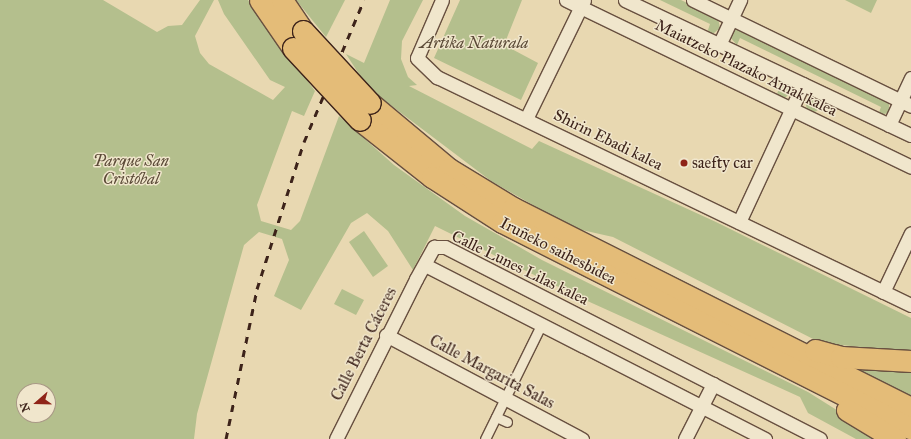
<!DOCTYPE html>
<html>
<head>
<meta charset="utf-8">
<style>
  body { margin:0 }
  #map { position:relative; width:911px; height:439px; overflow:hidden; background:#e8d8b1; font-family:"IM FELL Great Primer",serif }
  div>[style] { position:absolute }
  .green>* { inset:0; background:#b4bf8d }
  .round { border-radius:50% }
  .roads { filter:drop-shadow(1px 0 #685040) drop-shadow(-1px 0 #685040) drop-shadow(0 1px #685040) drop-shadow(0 -1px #685040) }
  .pedestrian>* { height:9px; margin:-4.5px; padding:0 4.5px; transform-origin:4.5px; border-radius:4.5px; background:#f0e6cc }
  .minor>* { height:13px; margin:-6.5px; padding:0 6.5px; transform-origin:6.5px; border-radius:6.5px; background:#f0e6cc }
  .trunk>* { height:21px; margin:-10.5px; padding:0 10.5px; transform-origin:10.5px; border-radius:10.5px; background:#e4bc78 }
  .rail>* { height:3px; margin-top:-1.5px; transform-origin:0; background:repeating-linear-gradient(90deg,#3d231a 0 7px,transparent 0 14px) }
  .bridges { filter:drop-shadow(1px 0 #3d231a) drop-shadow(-1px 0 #3d231a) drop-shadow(0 1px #3d231a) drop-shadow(0 -1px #3d231a) }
  .trunk-bridge>* { height:21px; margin:-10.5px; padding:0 10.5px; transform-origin:10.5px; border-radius:10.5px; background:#e4bc78 }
  .dots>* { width:11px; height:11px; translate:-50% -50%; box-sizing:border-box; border:2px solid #f0e6cc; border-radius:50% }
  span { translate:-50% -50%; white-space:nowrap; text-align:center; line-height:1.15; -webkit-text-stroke:3px #f0e6cc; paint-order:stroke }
  .park-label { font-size:16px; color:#5b4a37; font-style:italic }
  .street-label { font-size:16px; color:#3d231a }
  .poi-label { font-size:16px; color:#3d231a }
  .left { translate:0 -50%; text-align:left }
  .north { position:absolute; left:16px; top:383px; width:40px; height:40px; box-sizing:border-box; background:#f0e6cc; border:1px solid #a89885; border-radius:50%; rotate:250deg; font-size:11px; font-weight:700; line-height:16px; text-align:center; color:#3d231a }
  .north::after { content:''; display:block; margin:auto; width:14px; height:18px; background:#8f2418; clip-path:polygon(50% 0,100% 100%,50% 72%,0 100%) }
</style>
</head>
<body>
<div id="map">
  <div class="green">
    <i style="clip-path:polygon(evenodd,0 0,103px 0,157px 32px,168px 26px,182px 25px,200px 0,214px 0,195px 36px,200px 53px,209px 64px,273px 100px,285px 87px,270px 80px,224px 14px,218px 0,248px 0,315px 91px,304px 116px,292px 111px,257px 205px,261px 221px,291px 230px,300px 221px,339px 116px,394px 165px,465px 216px,542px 260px,808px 392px,883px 439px,856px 439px,808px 413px,800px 397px,583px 299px,435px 226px,413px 270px,388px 231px,367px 213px,351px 223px,301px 310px,274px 296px,289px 260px,282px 239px,259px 232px,244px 245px,197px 414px,194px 439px,0 439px,0 0,24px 391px,48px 391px,48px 415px,24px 415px,24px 391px)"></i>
    <i style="clip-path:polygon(296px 0,345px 0,326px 37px)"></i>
    <i style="clip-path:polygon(390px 0,423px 0,402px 41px,401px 59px,408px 77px,417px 85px,409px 86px,532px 149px,539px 141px,716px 222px,911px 318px,911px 352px,821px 343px,613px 237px,573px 228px,491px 181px,368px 88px,346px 54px,364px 63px)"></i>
    <i style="clip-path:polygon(460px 0,522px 0,504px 45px,538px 63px,521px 100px,434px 58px)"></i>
    <i style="clip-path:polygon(660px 0,681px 0,718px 18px,720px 28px,714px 33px,707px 33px,710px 24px)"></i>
    <i style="clip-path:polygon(845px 0,877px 0,871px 13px)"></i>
    <i style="clip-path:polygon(732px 29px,741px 29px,889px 101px,889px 113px,878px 115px,881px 107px,740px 38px,737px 45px,729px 36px)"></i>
    <i style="clip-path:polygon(783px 80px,789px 83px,791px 92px,785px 98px,776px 96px)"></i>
    <i class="round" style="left:806px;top:98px;width:14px;height:14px"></i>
    <i style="clip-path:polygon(364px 231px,388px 266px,373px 277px,349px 242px)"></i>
    <i style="clip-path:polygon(342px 289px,364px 300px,356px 315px,334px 304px)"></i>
    <i style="clip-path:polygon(852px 365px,911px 366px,911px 400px)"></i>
  </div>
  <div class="roads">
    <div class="pedestrian">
      <i style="left:496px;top:417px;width:12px;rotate:24deg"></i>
      <i style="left:485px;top:439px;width:129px;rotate:-63.8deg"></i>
    </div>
    <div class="minor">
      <i style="left:442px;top:0;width:63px;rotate:113.3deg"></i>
      <i style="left:417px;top:58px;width:28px;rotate:44deg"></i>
      <i style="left:437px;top:77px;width:526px;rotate:25.69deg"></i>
      <i style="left:566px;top:0;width:383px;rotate:25.8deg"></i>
      <i style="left:625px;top:0;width:316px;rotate:25.3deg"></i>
      <i style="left:693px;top:0;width:242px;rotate:25.9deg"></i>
      <i style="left:719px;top:45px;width:50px;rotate:-65deg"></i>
      <i style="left:526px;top:119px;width:132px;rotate:-64deg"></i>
      <i style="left:889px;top:125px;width:52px;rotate:-64.9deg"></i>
      <i style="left:739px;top:222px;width:152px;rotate:-65.1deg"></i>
      <i style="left:425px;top:265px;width:382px;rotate:27.1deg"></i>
      <i style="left:883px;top:292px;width:65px;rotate:-64.6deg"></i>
      <i style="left:386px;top:335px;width:222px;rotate:28deg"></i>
      <i style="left:336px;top:439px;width:179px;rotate:-63.4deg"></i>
      <i style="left:416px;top:279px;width:37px;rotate:-61deg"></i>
      <i style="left:434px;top:247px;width:11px"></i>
      <i style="left:445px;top:247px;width:421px;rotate:27.1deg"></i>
      <i style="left:685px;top:439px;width:62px;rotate:-63deg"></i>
    </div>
    <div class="trunk">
      <i style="left:260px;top:0;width:58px;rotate:55.5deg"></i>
      <i style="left:282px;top:0;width:37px;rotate:56deg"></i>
      <i style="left:370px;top:103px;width:103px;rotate:39.9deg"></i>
      <i style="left:449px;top:169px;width:75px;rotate:31.4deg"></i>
      <i style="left:513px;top:208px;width:445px;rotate:26.7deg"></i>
      <i style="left:360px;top:120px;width:92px;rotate:38.4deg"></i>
      <i style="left:432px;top:177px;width:83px;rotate:32.7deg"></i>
      <i style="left:502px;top:222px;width:458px;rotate:26.8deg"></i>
      <i style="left:815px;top:350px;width:27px;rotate:15deg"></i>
      <i style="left:841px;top:357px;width:70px;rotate:3.3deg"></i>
      <i style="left:847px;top:410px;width:56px;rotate:31.1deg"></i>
    </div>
  </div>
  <div class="rail">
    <i style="left:226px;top:439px;width:153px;rotate:-78.3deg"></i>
    <i style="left:257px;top:289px;width:154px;rotate:-72.3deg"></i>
    <i style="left:304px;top:142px;width:154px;rotate:-67.1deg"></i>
  </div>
  <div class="bridges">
    <div class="trunk-bridge">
      <i style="left:303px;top:31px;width:98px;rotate:47.1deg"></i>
      <i style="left:293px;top:48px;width:98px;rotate:47.1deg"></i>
    </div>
  </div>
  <div class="dots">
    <i style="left:684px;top:163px;background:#8f2418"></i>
  </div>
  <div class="park-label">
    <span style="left:474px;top:43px">Artika Naturala</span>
    <span style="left:131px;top:170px">Parque San<br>Cristóbal</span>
  </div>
  <div class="street-label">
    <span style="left:746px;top:68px;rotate:26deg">Maiatzeko Plazako Amak kalea</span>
    <span style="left:608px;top:140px;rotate:26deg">Shirin Ebadi kalea</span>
    <span style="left:558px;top:251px;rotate:27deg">Iruñeko saihesbidea</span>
    <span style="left:520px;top:268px;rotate:26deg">Calle Lunes Lilas kalea</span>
    <span style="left:364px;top:344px;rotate:-63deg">Calle Berta Cáceres</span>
    <span style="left:492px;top:372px;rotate:28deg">Calle Margarita Salas</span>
  </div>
  <div class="poi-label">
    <span class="left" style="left:692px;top:163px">saefty car</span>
  </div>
  <div class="north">N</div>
</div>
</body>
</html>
